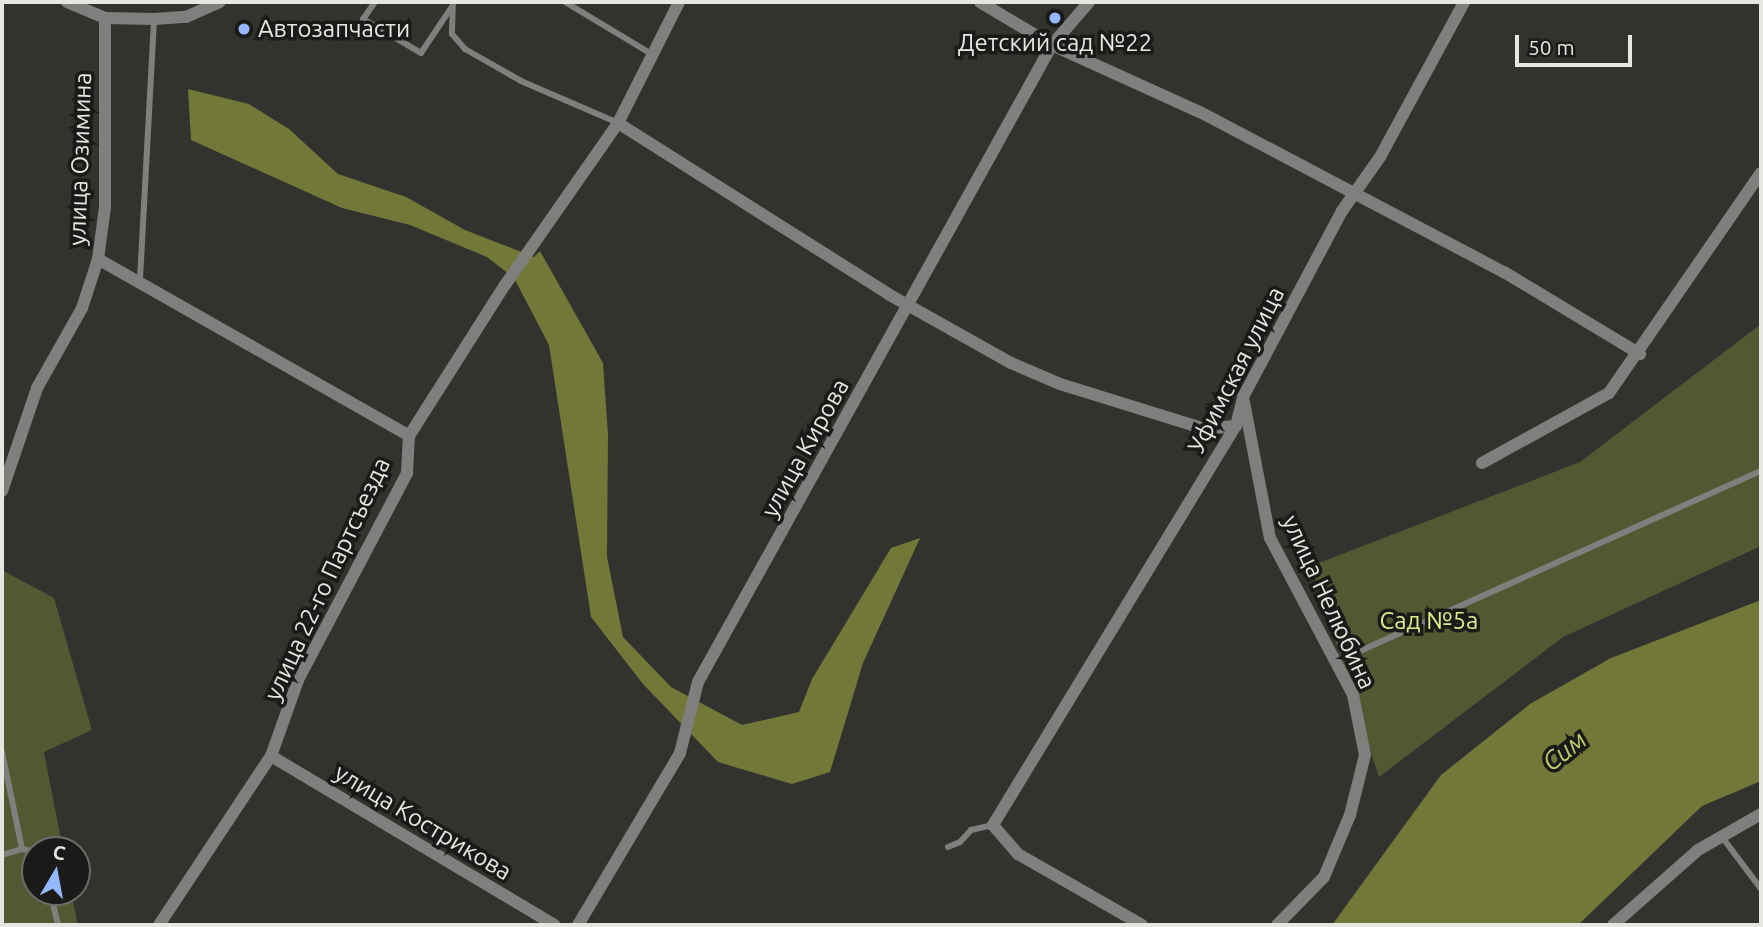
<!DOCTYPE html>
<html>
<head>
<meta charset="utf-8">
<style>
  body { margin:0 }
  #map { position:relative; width:1763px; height:927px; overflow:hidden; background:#32332e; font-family:Ubuntu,sans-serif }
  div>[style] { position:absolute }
  .green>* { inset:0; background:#535732 }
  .water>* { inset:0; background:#727838 }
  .lane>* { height:6px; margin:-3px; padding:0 3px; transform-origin:3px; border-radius:3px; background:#7f7f7d }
  .street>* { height:12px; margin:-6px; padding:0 6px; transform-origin:6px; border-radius:6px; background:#7f7f7d }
  .dots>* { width:19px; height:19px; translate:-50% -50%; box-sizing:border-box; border:4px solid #1a1a18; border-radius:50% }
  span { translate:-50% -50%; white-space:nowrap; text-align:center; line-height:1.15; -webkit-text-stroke:7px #1a1a18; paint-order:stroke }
  .poi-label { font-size:24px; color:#e6e6e3 }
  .left { translate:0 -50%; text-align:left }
  .street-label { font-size:24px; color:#e6e6e3 }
  .park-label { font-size:24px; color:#dfe98b }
  .water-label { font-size:26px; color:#c0ca6d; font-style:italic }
  .frame { position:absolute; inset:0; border:4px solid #e6e6e3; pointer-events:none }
  .north { position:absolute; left:21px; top:836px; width:70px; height:70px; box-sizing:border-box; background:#1a1a18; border:2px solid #6c6c69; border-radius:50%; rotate:10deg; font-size:19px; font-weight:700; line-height:28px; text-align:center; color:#e6e6e3 }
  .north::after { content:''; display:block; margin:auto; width:24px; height:32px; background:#94b7fd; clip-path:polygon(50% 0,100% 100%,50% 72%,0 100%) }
  .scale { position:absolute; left:1515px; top:35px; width:117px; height:32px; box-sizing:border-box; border:4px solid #e6e6e3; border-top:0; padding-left:9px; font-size:21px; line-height:24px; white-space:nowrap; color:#e6e6e3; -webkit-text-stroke:5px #1a1a18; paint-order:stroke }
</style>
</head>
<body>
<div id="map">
  <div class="green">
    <i style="clip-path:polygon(1761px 324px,1761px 546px,1563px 637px,1379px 777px,1311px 566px,1580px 462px)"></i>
    <i style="clip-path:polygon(2px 570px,54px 598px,92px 730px,44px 752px,63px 850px,35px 850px,35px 892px,71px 892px,78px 925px,2px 925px)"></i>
  </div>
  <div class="water">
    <i style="clip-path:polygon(188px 89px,249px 104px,289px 129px,338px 174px,406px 197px,465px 230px,534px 257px,540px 251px,603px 363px,608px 435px,607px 557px,623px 637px,671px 687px,742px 725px,799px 712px,812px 679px,891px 548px,920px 538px,863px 663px,830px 772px,792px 784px,718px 762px,643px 684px,591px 617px,549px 345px,514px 278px,487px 257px,410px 225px,342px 208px,191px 140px)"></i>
    <i style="clip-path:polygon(1761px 600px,1761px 781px,1702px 806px,1578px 925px,1332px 925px,1441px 775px,1530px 704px,1611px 658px)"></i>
  </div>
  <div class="lane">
    <i style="left:375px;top:2px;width:21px;rotate:125deg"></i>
    <i style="left:363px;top:19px;width:67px;rotate:30.4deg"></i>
    <i style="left:421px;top:53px;width:54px;rotate:-56.3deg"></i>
    <i style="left:453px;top:2px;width:32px;rotate:92deg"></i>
    <i style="left:452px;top:34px;width:20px;rotate:49deg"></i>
    <i style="left:465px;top:49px;width:64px;rotate:29.7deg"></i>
    <i style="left:521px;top:81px;width:106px;rotate:23.4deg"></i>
    <i style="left:565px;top:2px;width:99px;rotate:31deg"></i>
    <i style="left:140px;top:279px;width:260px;rotate:-86.9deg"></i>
    <i style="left:1360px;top:651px;width:440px;rotate:-24.2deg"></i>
    <i style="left:2px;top:752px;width:99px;rotate:78.3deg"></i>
    <i style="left:22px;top:849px;width:13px;rotate:13deg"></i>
    <i style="left:1722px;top:837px;width:65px;rotate:53.1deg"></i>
    <i style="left:948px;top:847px;width:13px;rotate:-23deg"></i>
    <i style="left:960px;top:842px;width:16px;rotate:-47deg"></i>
    <i style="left:971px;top:830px;width:23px;rotate:-13deg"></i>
    <i style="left:2px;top:855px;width:21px;rotate:-17deg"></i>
    <i style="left:50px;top:892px;width:34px;rotate:76deg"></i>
  </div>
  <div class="street">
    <i style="left:67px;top:2px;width:41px;rotate:22.8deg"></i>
    <i style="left:105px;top:18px;width:49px;rotate:1.2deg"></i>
    <i style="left:154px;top:19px;width:32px;rotate:-4deg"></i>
    <i style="left:186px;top:17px;width:37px;rotate:-24deg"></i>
    <i style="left:980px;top:2px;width:84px;rotate:30.8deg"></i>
    <i style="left:1052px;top:45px;width:162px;rotate:24.4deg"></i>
    <i style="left:1200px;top:112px;width:344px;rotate:27.8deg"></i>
    <i style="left:1504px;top:272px;width:159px;rotate:31.1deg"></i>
    <i style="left:618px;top:123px;width:320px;rotate:32.3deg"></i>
    <i style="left:888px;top:294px;width:141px;rotate:29.3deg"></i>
    <i style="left:1011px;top:363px;width:53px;rotate:23.2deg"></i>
    <i style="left:1060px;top:384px;width:152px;rotate:17.2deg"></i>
    <i style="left:1205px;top:429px;width:31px;rotate:-6deg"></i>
    <i style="left:98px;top:259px;width:358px;rotate:29.6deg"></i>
    <i style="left:1244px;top:402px;width:138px;rotate:79.2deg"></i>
    <i style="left:1270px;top:538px;width:178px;rotate:62.1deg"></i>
    <i style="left:1353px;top:695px;width:61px;rotate:78.7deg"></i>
    <i style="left:1365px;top:755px;width:62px;rotate:104deg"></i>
    <i style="left:1350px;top:815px;width:67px;rotate:112.8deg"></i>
    <i style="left:1324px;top:877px;width:67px;rotate:134.4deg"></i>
    <i style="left:1482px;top:463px;width:145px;rotate:-28.9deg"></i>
    <i style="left:1609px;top:393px;width:267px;rotate:-55.4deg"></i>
    <i style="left:2px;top:491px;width:109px;rotate:-71.2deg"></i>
    <i style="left:37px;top:388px;width:92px;rotate:-60.6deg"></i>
    <i style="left:82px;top:308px;width:52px;rotate:-71.9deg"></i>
    <i style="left:98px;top:259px;width:52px;rotate:-82.3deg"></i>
    <i style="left:105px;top:207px;width:189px;rotate:-90deg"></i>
    <i style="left:271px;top:756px;width:330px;rotate:30.8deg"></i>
    <i style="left:159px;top:925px;width:203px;rotate:-56.5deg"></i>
    <i style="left:271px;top:756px;width:81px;rotate:-70.4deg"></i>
    <i style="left:298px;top:680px;width:234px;rotate:-62.2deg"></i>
    <i style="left:407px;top:473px;width:37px;rotate:-87deg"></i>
    <i style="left:409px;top:436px;width:179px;rotate:-57.6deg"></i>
    <i style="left:505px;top:285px;width:198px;rotate:-55.1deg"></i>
    <i style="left:618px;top:123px;width:136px;rotate:-63.2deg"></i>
    <i style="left:578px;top:925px;width:200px;rotate:-59.3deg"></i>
    <i style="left:680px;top:753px;width:73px;rotate:-75.8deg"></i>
    <i style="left:698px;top:682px;width:729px;rotate:-60.94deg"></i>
    <i style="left:1052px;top:45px;width:57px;rotate:-49.3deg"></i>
    <i style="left:1142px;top:925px;width:143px;rotate:-150.2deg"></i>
    <i style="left:1018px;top:854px;width:38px;rotate:-131deg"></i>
    <i style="left:993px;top:825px;width:467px;rotate:-58.7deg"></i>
    <i style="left:1236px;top:426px;width:30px;rotate:-76deg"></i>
    <i style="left:1243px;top:397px;width:211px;rotate:-62deg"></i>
    <i style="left:1342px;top:211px;width:66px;rotate:-54.9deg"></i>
    <i style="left:1380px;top:157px;width:176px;rotate:-61.5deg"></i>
    <i style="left:1613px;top:925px;width:113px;rotate:-41.4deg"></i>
    <i style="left:1698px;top:850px;width:73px;rotate:-29.7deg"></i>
  </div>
  <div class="dots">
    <i style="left:1055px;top:18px;background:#94b7fd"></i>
    <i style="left:244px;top:29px;background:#94b7fd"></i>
  </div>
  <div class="poi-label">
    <span class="left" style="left:258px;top:29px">Автозапчасти</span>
    <span style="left:1055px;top:43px">Детский сад №22</span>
  </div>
  <div class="street-label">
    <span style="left:80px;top:159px;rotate:-88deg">улица Озимина</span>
    <span style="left:1236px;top:370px;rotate:-63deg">Уфимская улица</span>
    <span style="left:805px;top:448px;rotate:-61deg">улица Кирова</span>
    <span style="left:327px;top:579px;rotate:-65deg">улица 22-го Партсъезда</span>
    <span style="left:1329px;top:602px;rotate:65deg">улица Нелюбина</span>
    <span style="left:423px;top:822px;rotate:31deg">улица Кострикова</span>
  </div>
  <div class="park-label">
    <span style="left:1429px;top:621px">Сад №5а</span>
  </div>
  <div class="water-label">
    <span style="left:1564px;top:751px;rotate:-38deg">Сим</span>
  </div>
  <div class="frame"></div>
  <div class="north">С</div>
  <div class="scale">50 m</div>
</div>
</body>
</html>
